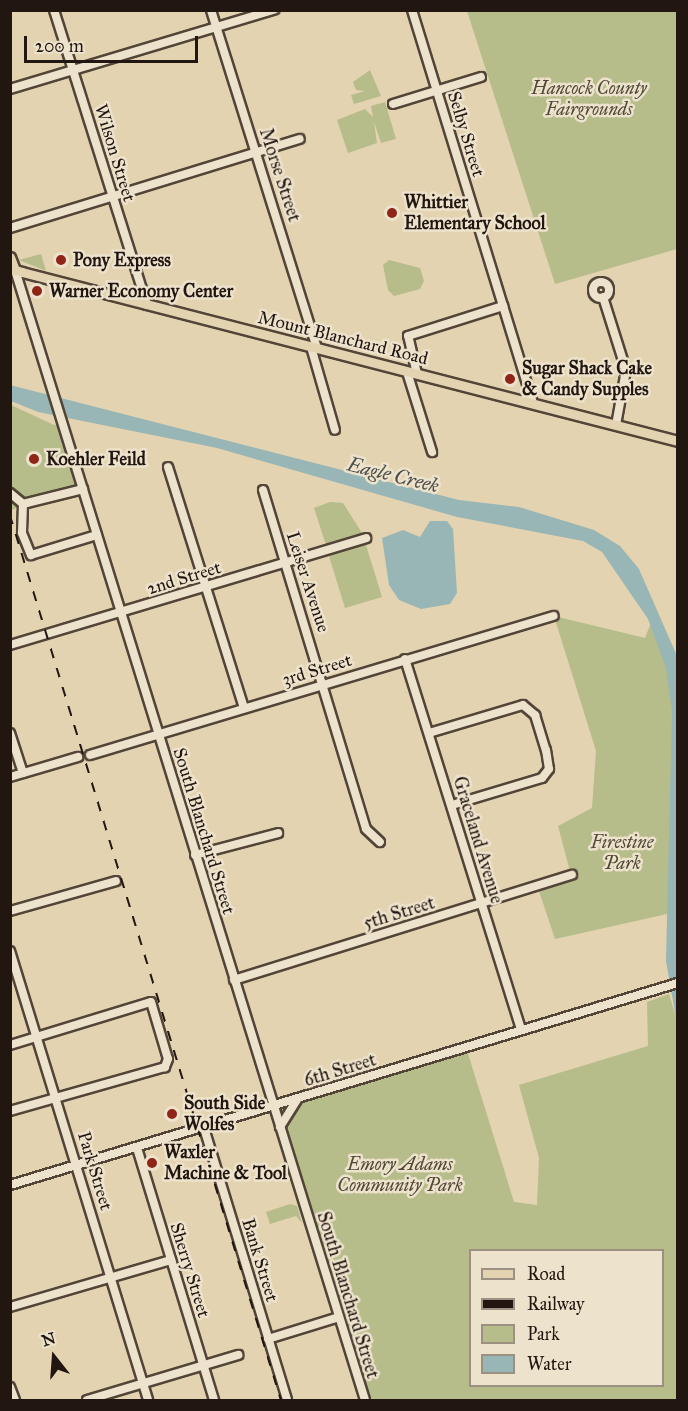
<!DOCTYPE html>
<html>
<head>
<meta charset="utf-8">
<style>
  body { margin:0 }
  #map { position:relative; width:688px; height:1411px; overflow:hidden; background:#e3d3b1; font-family:"IM FELL Great Primer",serif }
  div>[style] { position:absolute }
  .green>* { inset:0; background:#b6bc8a }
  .water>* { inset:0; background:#99b6b6 }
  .stream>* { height:1.5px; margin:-0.75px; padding:0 0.75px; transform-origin:0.75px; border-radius:0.75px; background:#99b6b6 }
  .roads { filter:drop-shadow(2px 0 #524538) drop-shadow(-2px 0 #524538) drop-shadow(0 2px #524538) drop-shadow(0 -2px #524538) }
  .minor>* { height:8px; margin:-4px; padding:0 4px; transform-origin:4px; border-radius:4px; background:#ede2cc }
  .minor>.ring { margin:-4px; padding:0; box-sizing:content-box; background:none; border:8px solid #ede2cc; border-radius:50% }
  .major>* { height:9px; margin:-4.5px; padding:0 4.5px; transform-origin:4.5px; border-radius:4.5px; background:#e3d3b1 }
  .rail>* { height:1.5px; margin-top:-0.75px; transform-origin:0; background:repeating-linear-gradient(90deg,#211610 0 10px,transparent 0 20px) }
  .dots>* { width:16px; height:16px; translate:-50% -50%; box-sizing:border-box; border:3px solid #ede2cc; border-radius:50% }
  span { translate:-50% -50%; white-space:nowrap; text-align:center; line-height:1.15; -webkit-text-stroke:5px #ede2cc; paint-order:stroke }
  .park-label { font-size:18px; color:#4e4835; font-style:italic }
  .street-label { font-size:18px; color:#211610 }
  .poi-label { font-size:18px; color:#211610; font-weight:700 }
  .left { translate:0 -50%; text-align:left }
  .water-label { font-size:20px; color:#4b4e4a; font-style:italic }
  .frame { position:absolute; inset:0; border:12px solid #211610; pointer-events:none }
  .legend { position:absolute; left:469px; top:1249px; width:195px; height:138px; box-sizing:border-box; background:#ede2cc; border:2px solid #9b9081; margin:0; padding:8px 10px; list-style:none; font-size:18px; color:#211610 }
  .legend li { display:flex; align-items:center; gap:12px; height:30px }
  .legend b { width:30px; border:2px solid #9b9081 }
  .north { position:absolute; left:24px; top:1327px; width:60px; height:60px; -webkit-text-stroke:4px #ede2cc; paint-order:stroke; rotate:343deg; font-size:16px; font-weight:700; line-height:24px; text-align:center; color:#211610 }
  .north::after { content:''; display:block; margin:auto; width:21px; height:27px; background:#211610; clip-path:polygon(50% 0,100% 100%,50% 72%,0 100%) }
  .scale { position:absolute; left:24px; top:36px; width:174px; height:27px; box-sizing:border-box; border:3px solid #211610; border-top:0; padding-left:8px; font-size:18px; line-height:21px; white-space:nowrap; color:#211610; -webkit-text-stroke:4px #ede2cc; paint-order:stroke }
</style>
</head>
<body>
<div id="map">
  <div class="green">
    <i style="clip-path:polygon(467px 11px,677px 11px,677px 249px,555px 284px)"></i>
    <i style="clip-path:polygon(370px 70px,381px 96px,354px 104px,351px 95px,365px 91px,356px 90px,353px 82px)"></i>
    <i style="clip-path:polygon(385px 102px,396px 139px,381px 143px,374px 122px,377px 143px,348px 153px,337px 120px,365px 109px,373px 117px,371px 106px)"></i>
    <i style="clip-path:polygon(41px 254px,46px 271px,19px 260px)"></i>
    <i style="clip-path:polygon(389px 260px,420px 268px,424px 281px,420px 289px,394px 296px,388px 290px,383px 265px)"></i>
    <i style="clip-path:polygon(11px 405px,54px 425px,62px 424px,83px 489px,11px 510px)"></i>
    <i style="clip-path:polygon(330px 502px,343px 503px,364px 536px,327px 548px,314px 508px)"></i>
    <i style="clip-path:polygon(360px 543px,366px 545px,382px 597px,345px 608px,328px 553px)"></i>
    <i style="clip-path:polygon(654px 615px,675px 676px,676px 912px,555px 939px,537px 885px,571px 875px,558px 826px,592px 808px,596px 751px,554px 616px,645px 638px)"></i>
    <i style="clip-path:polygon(evenodd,669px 994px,678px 1024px,677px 1400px,365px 1400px,273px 1107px,466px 1047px,514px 1202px,537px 1205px,539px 1158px,519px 1085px,648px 1046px,647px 1002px,669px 994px,470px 1250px,662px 1250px,662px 1386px,470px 1386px,470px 1250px)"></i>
    <i style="clip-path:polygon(290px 1204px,297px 1206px,302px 1223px,296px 1216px,270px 1224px,266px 1212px)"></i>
  </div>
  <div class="water">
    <i style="clip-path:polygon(10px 385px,459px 500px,519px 507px,594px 530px,620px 546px,639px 569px,677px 656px,677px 1024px,666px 961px,672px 711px,666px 668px,648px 619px,602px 552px,583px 541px,457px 517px,217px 448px,38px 412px,11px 401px)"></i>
    <i style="clip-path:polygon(430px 521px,447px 521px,453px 529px,457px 593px,450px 604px,421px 609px,399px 600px,389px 585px,382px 538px,403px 530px,420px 537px)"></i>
  </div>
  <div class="stream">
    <i style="left:676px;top:1368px;width:2px"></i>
  </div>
  <div class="roads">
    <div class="minor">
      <i style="left:54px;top:10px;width:309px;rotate:72.5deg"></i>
      <i style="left:211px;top:10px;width:355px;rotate:72.6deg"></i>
      <i style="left:412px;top:10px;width:412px;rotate:72.9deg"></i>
      <i style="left:10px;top:89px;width:276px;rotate:-16.7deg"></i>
      <i style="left:393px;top:104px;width:92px;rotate:-17.1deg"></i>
      <i style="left:10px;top:228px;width:303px;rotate:-17.1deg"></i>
      <i style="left:15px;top:270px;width:1183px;rotate:72.79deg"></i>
      <i class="ring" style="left:593px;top:282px;width:8px;height:8px"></i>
      <i style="left:603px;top:297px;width:77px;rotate:72.5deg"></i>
      <i style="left:626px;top:370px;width:56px;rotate:100.3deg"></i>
      <i style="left:311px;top:347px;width:86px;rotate:73.9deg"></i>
      <i style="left:407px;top:372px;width:84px;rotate:72.6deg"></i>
      <i style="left:417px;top:374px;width:39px;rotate:-103deg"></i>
      <i style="left:408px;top:336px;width:100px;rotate:-17.5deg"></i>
      <i style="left:168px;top:467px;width:253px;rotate:72.5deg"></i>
      <i style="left:263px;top:490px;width:354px;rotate:73.1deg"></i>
      <i style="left:366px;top:829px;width:19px;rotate:43deg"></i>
      <i style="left:10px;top:493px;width:17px;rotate:40deg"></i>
      <i style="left:23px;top:504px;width:29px;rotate:92deg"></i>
      <i style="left:22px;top:533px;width:24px;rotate:68deg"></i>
      <i style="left:31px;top:555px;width:69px;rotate:-16.9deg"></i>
      <i style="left:23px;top:504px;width:62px;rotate:-14deg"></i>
      <i style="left:10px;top:645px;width:372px;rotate:-16.7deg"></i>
      <i style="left:405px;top:659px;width:389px;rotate:72.6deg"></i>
      <i style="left:10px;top:733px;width:42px;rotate:72deg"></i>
      <i style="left:429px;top:733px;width:98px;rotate:-16.6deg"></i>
      <i style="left:523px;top:705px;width:16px;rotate:40deg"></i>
      <i style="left:535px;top:715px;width:37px;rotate:73deg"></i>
      <i style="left:546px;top:750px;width:19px;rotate:81deg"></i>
      <i style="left:549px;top:769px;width:11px;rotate:128deg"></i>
      <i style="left:542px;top:778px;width:94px;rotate:163.3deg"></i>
      <i style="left:90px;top:755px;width:484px;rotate:-16.7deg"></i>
      <i style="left:10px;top:777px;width:71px;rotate:-16.4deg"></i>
      <i style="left:195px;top:855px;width:86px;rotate:-14.8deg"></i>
      <i style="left:10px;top:911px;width:110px;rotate:-15.8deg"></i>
      <i style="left:10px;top:951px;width:470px;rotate:72.9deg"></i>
      <i style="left:234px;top:980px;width:354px;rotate:-17.3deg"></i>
      <i style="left:10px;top:1045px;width:147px;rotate:-17deg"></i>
      <i style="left:151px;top:1002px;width:59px;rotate:73.4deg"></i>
      <i style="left:168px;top:1059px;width:9px;rotate:111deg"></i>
      <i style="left:165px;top:1067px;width:161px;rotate:164.2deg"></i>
      <i style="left:280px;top:1127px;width:32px;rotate:-58deg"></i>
      <i style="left:204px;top:1128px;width:284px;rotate:73deg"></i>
      <i style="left:137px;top:1148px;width:264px;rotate:73deg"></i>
      <i style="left:10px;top:1185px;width:698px;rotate:-16.83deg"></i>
      <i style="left:10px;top:1307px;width:168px;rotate:-16.3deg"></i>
      <i style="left:268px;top:1339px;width:74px;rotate:-17.2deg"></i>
      <i style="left:10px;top:1387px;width:14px;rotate:69deg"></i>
      <i style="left:87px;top:1400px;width:158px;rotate:-16.6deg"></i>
    </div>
    <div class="major">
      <i style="left:10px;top:257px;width:14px;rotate:69deg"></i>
      <i style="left:15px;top:270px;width:7px;rotate:16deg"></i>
      <i style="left:22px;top:272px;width:677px;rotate:14.45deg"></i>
    </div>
  </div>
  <div class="rail">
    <i style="left:10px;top:515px;width:926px;rotate:72.97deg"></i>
  </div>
  <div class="dots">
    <i style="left:392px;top:213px;background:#8f2418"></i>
    <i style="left:61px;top:260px;background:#8f2418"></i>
    <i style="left:37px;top:291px;background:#8f2418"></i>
    <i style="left:510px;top:379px;background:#8f2418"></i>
    <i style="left:34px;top:459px;background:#8f2418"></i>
    <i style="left:172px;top:1114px;background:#8f2418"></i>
    <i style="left:152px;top:1163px;background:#8f2418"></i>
  </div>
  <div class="park-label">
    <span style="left:589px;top:99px">Hancock County<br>Fairgrounds</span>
    <span style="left:622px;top:853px">Firestine<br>Park</span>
    <span style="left:400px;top:1175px">Emory Adams<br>Community Park</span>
  </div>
  <div class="street-label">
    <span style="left:466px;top:134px;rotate:73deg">Selby Street</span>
    <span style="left:115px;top:153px;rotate:73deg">Wilson Street</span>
    <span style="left:280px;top:175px;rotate:72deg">Morse Street</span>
    <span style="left:343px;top:338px;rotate:14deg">Mount Blanchard Road</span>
    <span style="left:184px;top:578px;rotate:-17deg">2nd Street</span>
    <span style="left:308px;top:582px;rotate:72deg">Leiser Avenue</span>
    <span style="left:317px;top:670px;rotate:-17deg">3rd Street</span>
    <span style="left:204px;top:831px;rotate:73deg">South Blanchard Street</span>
    <span style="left:478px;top:840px;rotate:73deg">Graceland Avenue</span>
    <span style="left:399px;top:913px;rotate:-17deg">5th Street</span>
    <span style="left:340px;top:1070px;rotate:-17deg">6th Street</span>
    <span style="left:95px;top:1171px;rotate:73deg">Park Street</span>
    <span style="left:260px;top:1260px;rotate:73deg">Bank Street</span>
    <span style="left:190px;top:1270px;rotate:73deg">Sherry Street</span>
    <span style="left:348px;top:1295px;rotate:73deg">South Blanchard Street</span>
  </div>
  <div class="poi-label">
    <span class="left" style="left:404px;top:213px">Whittier<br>Elementary School</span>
    <span class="left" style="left:73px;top:260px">Pony Express</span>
    <span class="left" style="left:49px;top:291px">Warner Economy Center</span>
    <span class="left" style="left:522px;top:379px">Sugar Shack Cake<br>&amp; Candy Supples</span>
    <span class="left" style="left:46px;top:459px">Koehler Feild</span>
    <span class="left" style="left:184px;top:1114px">South Side<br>Wolfes</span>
    <span class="left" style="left:164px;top:1163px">Waxler<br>Machine &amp; Tool</span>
  </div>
  <div class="water-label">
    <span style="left:393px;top:475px;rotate:14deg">Eagle Creek</span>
  </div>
  <div class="frame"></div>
  <ul class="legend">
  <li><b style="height:8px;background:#e3d3b1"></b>Road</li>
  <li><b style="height:8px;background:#211610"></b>Railway</li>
  <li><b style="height:16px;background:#b6bc8a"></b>Park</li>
  <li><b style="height:16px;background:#99b6b6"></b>Water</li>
  </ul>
  <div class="north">N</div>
  <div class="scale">200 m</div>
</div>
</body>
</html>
